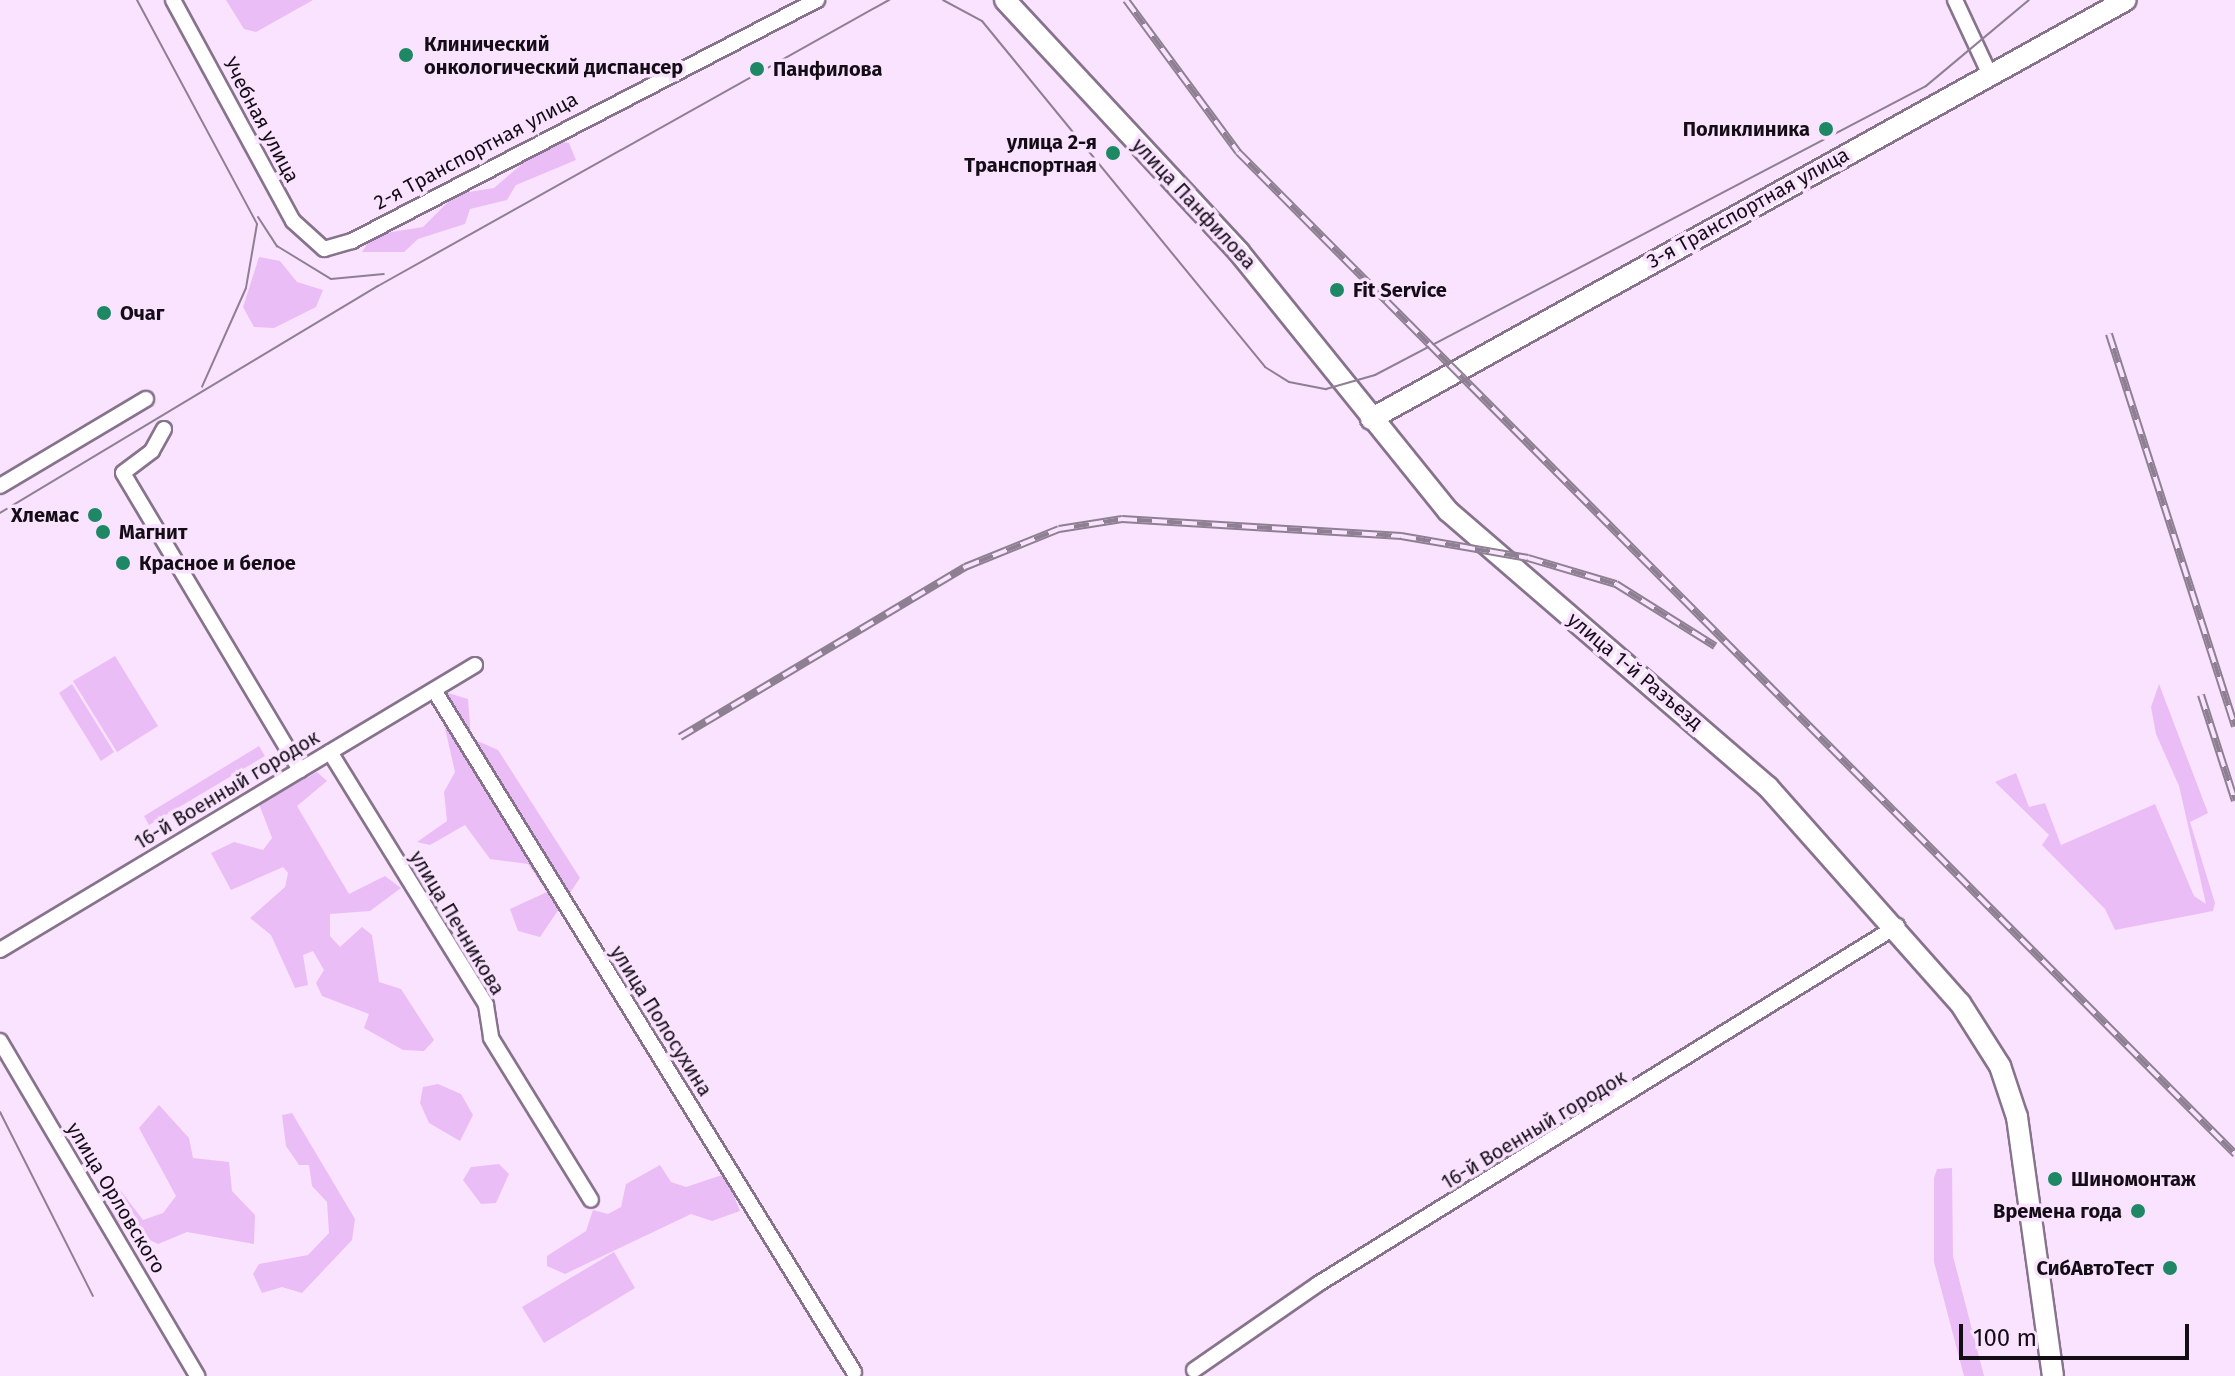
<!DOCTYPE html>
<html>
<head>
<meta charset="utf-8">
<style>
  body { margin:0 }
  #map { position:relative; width:2235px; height:1376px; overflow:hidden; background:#f9e3ff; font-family:"Fira Sans",sans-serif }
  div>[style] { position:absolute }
  .green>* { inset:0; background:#ebbdf7 }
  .roads { filter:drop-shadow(2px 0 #87738c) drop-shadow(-2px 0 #87738c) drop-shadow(0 2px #87738c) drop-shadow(0 -2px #87738c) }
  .minor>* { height:14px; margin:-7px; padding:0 7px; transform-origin:7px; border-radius:7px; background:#fff }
  .secondary>* { height:20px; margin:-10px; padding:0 10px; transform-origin:10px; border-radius:10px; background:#fff }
  .tram>* { height:2px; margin:-1px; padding:0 1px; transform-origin:1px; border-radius:1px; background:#8e7f92 }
  .rail>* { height:8px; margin-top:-4px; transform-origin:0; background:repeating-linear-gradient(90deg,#f9e3ff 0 15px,#8e7f92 0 30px); box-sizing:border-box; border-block:2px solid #8e7f92 }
  .dots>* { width:22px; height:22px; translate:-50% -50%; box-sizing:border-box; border:4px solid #f9e3ff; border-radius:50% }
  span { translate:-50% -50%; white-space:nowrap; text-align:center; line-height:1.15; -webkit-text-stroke:7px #f9e3ff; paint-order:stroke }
  .poi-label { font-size:20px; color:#140d16; font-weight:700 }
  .left { translate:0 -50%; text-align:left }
  .right { translate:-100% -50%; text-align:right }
  .street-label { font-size:20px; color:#140d16 }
  .scale { position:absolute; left:1959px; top:1324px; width:230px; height:36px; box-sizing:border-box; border:4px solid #140d16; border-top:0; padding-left:10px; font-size:24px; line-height:28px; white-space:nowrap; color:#140d16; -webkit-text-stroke:6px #f9e3ff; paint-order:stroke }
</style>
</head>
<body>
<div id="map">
  <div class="green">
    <i style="clip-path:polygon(226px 0,313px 0,256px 32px,244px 29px)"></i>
    <i style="clip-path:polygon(550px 140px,569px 143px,576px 160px,516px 185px,507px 200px,470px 209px,465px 224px,418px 239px,404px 252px,362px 252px,373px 235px,423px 227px,456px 194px,494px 188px)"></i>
    <i style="clip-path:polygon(259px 257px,280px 261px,297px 282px,323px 290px,316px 307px,274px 328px,254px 327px,243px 307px)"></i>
    <i style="clip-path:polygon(115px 656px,158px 726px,117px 752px,73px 681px)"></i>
    <i style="clip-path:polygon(72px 684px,114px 752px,101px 761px,59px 693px)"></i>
    <i style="clip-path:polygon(2159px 684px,2208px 813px,2190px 822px,2215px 903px,2213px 911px,2115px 930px,2105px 909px,2042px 845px,2049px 835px,1995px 782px,2016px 773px,2029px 807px,2045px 803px,2061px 845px,2155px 804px,2194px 896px,2206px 904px,2179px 786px,2156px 734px,2151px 707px)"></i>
    <i style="clip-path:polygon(448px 693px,468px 699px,471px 738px,498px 750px,580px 878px,540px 937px,518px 931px,510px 909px,547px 892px,528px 864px,490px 859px,465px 825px,430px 845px,417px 842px,447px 821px,444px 792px,455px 772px,439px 702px)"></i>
    <i style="clip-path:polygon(259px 746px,265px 756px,149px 825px,144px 816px)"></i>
    <i style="clip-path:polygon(317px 772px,327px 781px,297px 806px,349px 894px,385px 876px,401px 888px,370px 911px,330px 914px,330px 936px,340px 947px,362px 927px,372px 935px,379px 982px,401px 989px,434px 1040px,424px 1051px,403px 1050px,364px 1028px,369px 1014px,322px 996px,316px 983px,324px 970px,313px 951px,303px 955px,308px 985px,295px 988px,271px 935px,250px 918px,285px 887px,288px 873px,283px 867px,231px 890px,211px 853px,234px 842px,263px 850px,272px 838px,259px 804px)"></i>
    <i style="clip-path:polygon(438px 1084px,461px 1094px,473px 1115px,460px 1141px,429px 1123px,420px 1103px,423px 1087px)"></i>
    <i style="clip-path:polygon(159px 1105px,189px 1138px,193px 1158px,229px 1162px,232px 1191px,255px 1215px,254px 1244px,187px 1232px,158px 1244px,115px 1223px,102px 1182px,108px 1174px,143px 1220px,163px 1213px,176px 1196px,139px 1128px)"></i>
    <i style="clip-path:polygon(292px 1113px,355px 1219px,352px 1240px,302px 1293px,282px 1287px,262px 1293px,253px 1274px,259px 1264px,308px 1255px,329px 1233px,327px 1202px,312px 1186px,309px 1165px,299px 1165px,286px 1146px,282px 1115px)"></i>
    <i style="clip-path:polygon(499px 1164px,509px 1174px,496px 1203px,481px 1204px,463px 1180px,471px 1167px)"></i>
    <i style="clip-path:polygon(660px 1165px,671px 1182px,686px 1187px,725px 1174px,740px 1211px,712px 1221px,691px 1214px,565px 1274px,547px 1266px,547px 1256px,586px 1231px,593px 1210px,608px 1214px,621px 1207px,626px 1184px)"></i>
    <i style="clip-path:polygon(1952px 1168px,1953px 1256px,1984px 1376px,1964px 1376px,1934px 1262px,1934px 1178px,1937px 1169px)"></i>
    <i style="clip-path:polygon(614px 1252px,635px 1288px,544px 1343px,522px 1307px)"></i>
  </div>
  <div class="roads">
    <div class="minor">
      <i style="left:173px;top:0;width:251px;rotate:61.5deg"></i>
      <i style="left:293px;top:221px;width:42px;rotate:42.1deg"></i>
      <i style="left:324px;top:249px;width:29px;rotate:-16deg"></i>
      <i style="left:352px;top:241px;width:524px;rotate:-27.4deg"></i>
      <i style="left:1955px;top:0;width:83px;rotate:65deg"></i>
      <i style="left:164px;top:429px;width:25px;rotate:119deg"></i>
      <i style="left:152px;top:451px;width:36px;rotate:143deg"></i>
      <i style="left:123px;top:473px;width:346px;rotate:59.2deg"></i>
      <i style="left:0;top:486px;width:170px;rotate:-30.8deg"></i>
      <i style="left:434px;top:690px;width:801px;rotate:58.37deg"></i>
      <i style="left:330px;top:752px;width:297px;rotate:58.3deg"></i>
      <i style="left:486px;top:1005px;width:33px;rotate:81deg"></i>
      <i style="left:491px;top:1038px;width:190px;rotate:58.3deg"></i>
      <i style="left:0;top:950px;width:554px;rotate:-30.96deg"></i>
      <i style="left:0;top:1041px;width:389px;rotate:59.5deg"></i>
      <i style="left:1194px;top:1370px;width:151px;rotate:-34.7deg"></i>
      <i style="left:1318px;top:1284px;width:681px;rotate:-31.73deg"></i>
    </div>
    <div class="secondary">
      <i style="left:1005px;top:0;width:344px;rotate:47.1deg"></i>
      <i style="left:1239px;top:252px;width:333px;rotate:51.1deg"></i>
      <i style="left:1448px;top:511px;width:423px;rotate:40.8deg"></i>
      <i style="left:1768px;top:787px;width:289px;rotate:48.4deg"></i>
      <i style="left:1960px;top:1003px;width:75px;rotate:57.6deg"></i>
      <i style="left:2000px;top:1066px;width:54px;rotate:71.6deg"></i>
      <i style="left:2017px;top:1117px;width:261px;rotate:82.1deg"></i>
      <i style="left:1371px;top:419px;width:863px;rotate:-29.03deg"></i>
    </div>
  </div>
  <div class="tram">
    <i style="left:137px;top:0;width:254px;rotate:61.8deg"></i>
    <i style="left:257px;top:224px;width:65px;rotate:99.8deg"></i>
    <i style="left:246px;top:288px;width:108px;rotate:114deg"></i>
    <i style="left:943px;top:0;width:44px;rotate:28.3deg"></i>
    <i style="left:982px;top:21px;width:447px;rotate:50.7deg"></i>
    <i style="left:1265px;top:367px;width:28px;rotate:32deg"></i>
    <i style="left:1289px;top:382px;width:38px;rotate:11deg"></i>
    <i style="left:1326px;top:389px;width:51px;rotate:-15.9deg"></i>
    <i style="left:1375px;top:375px;width:622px;rotate:-27.68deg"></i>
    <i style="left:1926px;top:86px;width:134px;rotate:-39.9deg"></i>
    <i style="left:258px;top:217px;width:35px;rotate:57deg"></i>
    <i style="left:277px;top:246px;width:63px;rotate:31.4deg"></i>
    <i style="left:331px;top:279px;width:53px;rotate:-5.4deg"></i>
    <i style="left:0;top:513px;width:441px;rotate:-31deg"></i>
    <i style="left:378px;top:286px;width:586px;rotate:-29.24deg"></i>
    <i style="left:0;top:1112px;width:206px;rotate:63.2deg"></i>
  </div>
  <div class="rail">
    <i style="left:1126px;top:0;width:189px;rotate:53.6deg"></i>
    <i style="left:1238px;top:152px;width:1414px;rotate:45.14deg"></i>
    <i style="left:2109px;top:334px;width:412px;rotate:72.2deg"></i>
    <i style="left:2201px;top:695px;width:111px;rotate:72.2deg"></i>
    <i style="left:680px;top:737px;width:332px;rotate:-30.8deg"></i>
    <i style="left:965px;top:567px;width:101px;rotate:-22deg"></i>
    <i style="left:1059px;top:529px;width:64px;rotate:-9deg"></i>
    <i style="left:1122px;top:519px;width:280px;rotate:3.5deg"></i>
    <i style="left:1401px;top:536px;width:129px;rotate:9.8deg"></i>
    <i style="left:1528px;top:558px;width:92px;rotate:16.5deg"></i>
    <i style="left:1616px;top:584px;width:117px;rotate:32.1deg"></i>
  </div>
  <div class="dots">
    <i style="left:406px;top:55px;background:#1e8864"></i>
    <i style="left:757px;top:69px;background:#1e8864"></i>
    <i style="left:1826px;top:129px;background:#1e8864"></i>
    <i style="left:1113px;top:153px;background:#1e8864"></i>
    <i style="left:1337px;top:290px;background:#1e8864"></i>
    <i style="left:104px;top:313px;background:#1e8864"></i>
    <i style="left:95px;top:515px;background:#1e8864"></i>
    <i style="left:103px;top:532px;background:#1e8864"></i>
    <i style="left:123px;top:563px;background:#1e8864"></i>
    <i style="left:2055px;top:1179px;background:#1e8864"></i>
    <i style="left:2138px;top:1211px;background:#1e8864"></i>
    <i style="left:2170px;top:1268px;background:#1e8864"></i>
  </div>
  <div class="poi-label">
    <span class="left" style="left:424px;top:56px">Клинический<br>онкологический диспансер</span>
    <span class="left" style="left:773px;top:69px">Панфилова</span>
    <span class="right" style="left:1810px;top:129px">Поликлиника</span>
    <span class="right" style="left:1097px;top:154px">улица 2-я<br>Транспортная</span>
    <span class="left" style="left:1353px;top:290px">Fit Service</span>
    <span class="left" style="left:120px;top:313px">Очаг</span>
    <span class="right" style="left:79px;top:515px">Хлемас</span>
    <span class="left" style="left:119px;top:532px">Магнит</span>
    <span class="left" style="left:139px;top:563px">Красное и белое</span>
    <span class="left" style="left:2071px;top:1179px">Шиномонтаж</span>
    <span class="right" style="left:2122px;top:1211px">Времена года</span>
    <span class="right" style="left:2154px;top:1268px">СибАвтоТест</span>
  </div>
  <div class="street-label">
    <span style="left:261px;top:120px;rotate:62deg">Учебная улица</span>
    <span style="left:476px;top:151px;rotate:-28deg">2-я Транспортная улица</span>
    <span style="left:1194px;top:204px;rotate:47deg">улица Панфилова</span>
    <span style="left:1748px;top:208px;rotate:-29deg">3-я Транспортная улица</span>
    <span style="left:1635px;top:671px;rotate:40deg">улица 1-й Разъезд</span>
    <span style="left:227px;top:790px;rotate:-31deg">16-й Военный городок</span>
    <span style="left:457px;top:923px;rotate:59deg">улица Печникова</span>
    <span style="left:661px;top:1021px;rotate:58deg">улица Полосухина</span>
    <span style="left:1534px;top:1130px;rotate:-31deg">16-й Военный городок</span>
    <span style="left:116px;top:1198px;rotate:59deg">улица Орловского</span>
  </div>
  <div class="scale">100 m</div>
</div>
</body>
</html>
